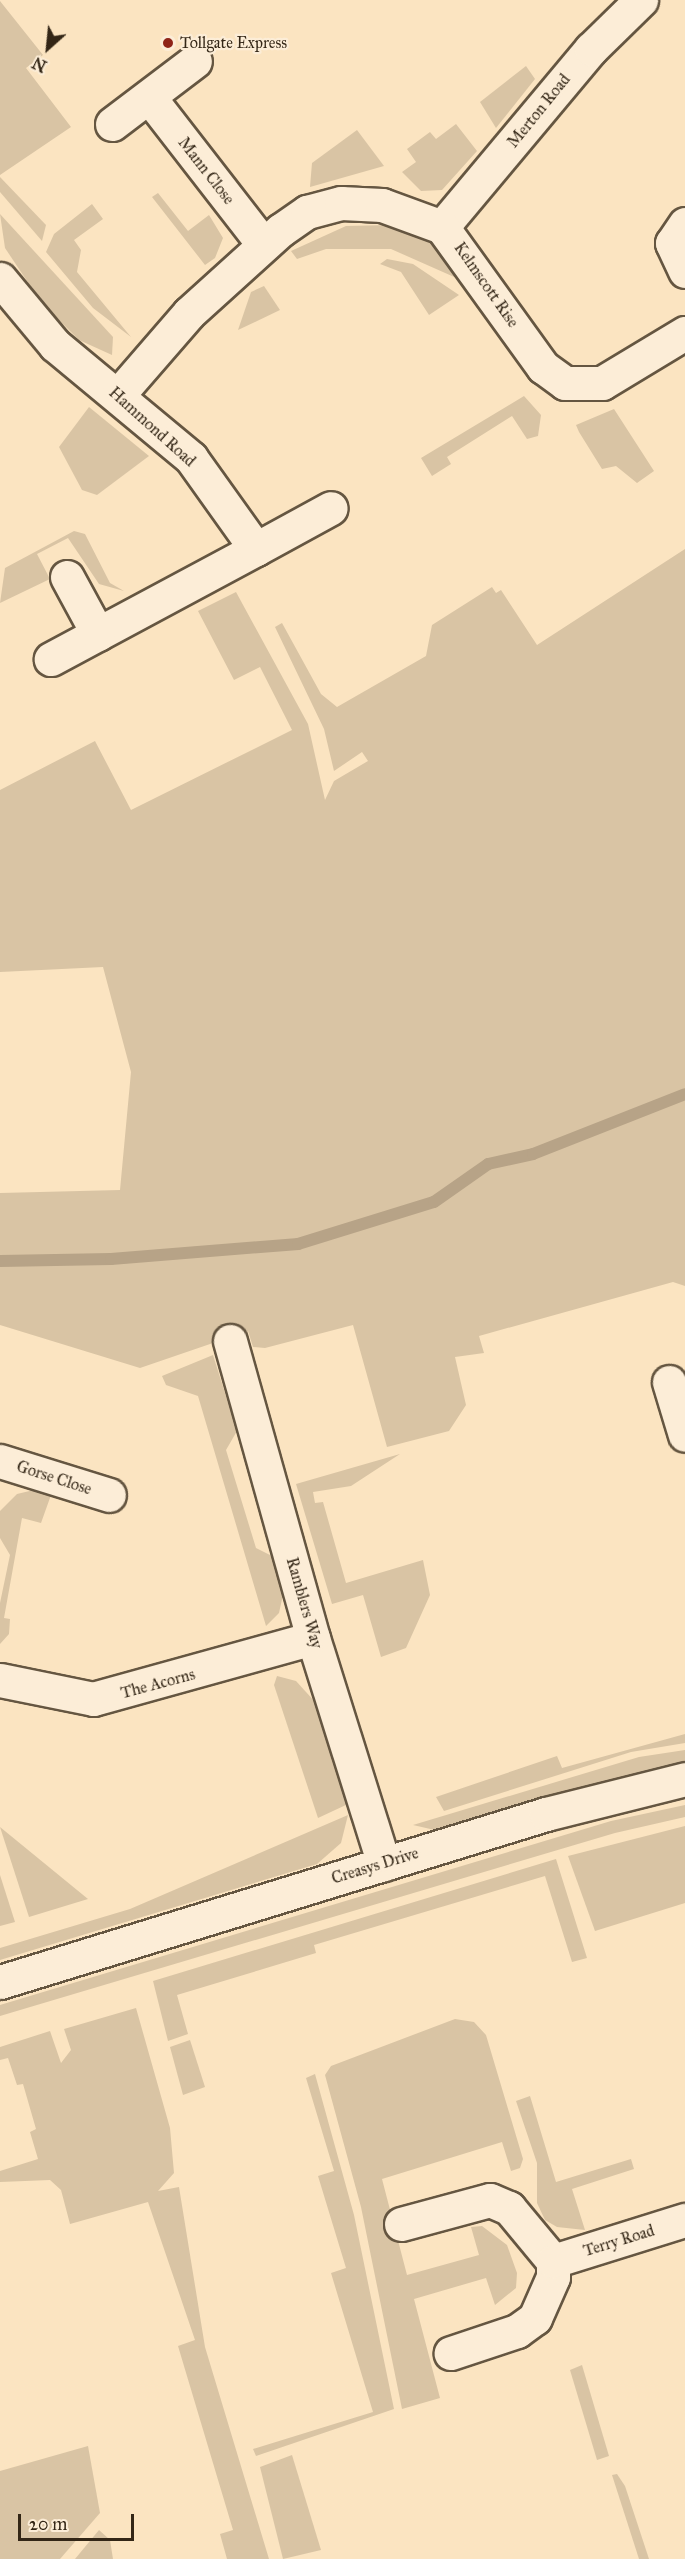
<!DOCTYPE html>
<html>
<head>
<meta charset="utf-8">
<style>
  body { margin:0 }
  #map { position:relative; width:685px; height:2559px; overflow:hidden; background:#fbe4c1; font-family:"IM FELL Great Primer",serif }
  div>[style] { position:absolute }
  .green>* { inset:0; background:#d9c4a4 }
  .stream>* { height:12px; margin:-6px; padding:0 6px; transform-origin:6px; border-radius:6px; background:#b7a387 }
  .roads { filter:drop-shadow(2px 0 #655641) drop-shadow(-2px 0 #655641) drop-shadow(0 2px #655641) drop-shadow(0 -2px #655641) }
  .minor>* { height:33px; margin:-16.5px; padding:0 16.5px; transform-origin:16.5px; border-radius:16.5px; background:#fcedd7 }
  .dots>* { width:16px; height:16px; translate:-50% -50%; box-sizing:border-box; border:3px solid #fcedd7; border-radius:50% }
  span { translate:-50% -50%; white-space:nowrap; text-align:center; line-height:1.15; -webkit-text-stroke:4.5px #fcedd7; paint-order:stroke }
  .poi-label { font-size:16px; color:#332616 }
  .left { translate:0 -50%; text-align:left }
  .street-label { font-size:16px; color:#332616 }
  .north { position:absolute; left:18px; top:18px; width:60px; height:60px; -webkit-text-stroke:4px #fcedd7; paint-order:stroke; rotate:207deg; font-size:16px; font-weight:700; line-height:24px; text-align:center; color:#332616 }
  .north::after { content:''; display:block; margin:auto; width:21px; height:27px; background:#332616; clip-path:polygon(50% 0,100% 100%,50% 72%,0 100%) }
  .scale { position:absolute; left:18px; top:2514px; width:116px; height:27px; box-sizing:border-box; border:3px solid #332616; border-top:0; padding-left:8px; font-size:18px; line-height:21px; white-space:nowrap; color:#332616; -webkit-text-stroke:4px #fcedd7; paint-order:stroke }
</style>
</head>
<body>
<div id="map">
  <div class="green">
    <i style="clip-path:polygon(0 1px,43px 55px,26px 68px,71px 127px,0 175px)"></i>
    <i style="clip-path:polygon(526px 66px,535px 79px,496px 128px,480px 102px)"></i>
    <i style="clip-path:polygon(456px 124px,477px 151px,442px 190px,421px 191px,402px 172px,416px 162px,407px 149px,430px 132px,436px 139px)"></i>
    <i style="clip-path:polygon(357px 130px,384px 166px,310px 187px,312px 163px)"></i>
    <i style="clip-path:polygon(0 177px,46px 225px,42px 241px,0 192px)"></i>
    <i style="clip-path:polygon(158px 193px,188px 231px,209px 215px,223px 238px,215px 258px,205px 265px,152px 197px)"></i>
    <i style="clip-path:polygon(92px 204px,103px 219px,74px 240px,81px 250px,77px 272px,131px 337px,93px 308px,46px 252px,54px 234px)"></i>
    <i style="clip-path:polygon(0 214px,113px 337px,112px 355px,79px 340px,41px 302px,5px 248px)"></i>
    <i style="clip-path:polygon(390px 225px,429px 241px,461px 280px,391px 249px,326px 249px,297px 259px,291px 251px,346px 226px)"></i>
    <i style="clip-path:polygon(387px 259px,413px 264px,459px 295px,429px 315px,401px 272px,380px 264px)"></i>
    <i style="clip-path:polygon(264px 286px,280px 310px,238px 330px,251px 292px)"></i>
    <i style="clip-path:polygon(524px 396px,541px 415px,538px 436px,527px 439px,512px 416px,447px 457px,451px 464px,432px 476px,421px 458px)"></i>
    <i style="clip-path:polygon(89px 407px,149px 456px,97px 495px,82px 490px,59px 447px)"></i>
    <i style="clip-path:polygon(614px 409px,654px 471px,637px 483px,616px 466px,602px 469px,579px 432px,576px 425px)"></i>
    <i style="clip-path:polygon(74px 531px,85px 534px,110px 583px,124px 591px,99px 584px,68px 538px,37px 554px,50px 579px,0 603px,5px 568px)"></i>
    <i style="clip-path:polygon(685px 549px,685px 1286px,673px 1282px,479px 1336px,484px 1353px,455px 1357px,466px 1405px,449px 1431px,387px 1447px,353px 1325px,265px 1348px,253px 1347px,248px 1331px,140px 1368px,0 1325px,0 1193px,120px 1190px,131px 1072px,103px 967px,0 972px,0 790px,95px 741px,131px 810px,292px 730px,260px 667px,234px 680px,198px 611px,236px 592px,308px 724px,325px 800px,334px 781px,368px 761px,362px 752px,334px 771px,324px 729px,275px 627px,282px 623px,321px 694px,337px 707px,426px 656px,432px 625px,492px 587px,496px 593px,501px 590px,537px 645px)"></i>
    <i style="clip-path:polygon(213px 1355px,237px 1431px,226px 1450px,256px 1548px,274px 1557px,284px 1590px,279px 1613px,266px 1626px,198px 1396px,166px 1385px,162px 1376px)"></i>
    <i style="clip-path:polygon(400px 1454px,351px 1486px,313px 1492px,315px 1503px,323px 1502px,346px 1583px,423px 1560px,430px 1595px,406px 1648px,381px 1657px,363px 1595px,332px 1604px,296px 1484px)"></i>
    <i style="clip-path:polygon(38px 1489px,51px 1495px,41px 1523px,22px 1518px,4px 1618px,10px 1619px,9px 1634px,0 1644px,0 1603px,10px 1555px,0 1538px,0 1511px,17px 1494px)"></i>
    <i style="clip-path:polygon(277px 1676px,296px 1681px,316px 1703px,348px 1804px,318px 1818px,274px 1685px)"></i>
    <i style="clip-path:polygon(685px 1734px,685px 1743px,631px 1752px,444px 1811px,436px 1797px,557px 1756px,562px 1768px)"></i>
    <i style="clip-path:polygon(685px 1750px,685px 1763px,439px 1831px,413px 1825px,639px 1757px)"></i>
    <i style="clip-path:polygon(685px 1805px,685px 1817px,615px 1833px,0 2016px,0 2005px,611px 1821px)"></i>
    <i style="clip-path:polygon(348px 1815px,341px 1843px,317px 1864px,0 1960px,0 1948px,130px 1909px)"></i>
    <i style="clip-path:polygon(685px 1826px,685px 1903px,595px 1931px,568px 1856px)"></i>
    <i style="clip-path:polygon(0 1827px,88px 1899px,29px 1917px)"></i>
    <i style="clip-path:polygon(556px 1859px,587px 1958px,572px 1962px,545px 1876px,314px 1945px,316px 1953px,177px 1995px,188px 2034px,168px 2041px,153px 1981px)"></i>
    <i style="clip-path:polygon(0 1875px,15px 1922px,0 1926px)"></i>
    <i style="clip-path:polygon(136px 2008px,170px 2128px,174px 2173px,158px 2191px,179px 2187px,205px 2347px,269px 2559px,227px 2559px,220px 2534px,233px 2530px,178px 2346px,195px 2340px,148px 2202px,70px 2224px,61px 2190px,50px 2180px,0 2182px,0 2171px,38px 2159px,30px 2132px,36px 2129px,23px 2084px,17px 2085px,8px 2058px,0 2060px,0 2047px,50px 2031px,61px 2063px,71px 2050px,64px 2029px)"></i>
    <i style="clip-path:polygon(455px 2019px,474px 2022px,486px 2035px,523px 2159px,520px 2168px,511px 2171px,502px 2142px,382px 2179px,407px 2275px,479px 2255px,471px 2227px,482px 2226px,507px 2245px,517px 2273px,516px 2288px,495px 2305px,486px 2278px,414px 2299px,440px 2398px,402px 2409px,361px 2207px,325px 2075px,331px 2066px)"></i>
    <i style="clip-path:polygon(190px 2040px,205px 2087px,183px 2095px,170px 2047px)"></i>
    <i style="clip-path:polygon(315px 2074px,354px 2215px,394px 2409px,256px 2456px,253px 2449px,373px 2412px,331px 2273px,346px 2268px,318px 2176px,334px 2171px,306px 2078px)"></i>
    <i style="clip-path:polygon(530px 2096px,556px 2182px,631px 2159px,634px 2169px,572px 2189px,585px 2230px,557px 2227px,545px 2220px,537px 2203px,537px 2163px,516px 2101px)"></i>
    <i style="clip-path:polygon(582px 2365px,609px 2456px,597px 2460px,570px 2370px)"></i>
    <i style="clip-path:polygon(88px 2446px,100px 2513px,60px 2559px,0 2559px,0 2471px)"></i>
    <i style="clip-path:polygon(292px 2455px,321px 2550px,283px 2559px,260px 2467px)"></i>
    <i style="clip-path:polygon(617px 2474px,625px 2486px,649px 2559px,639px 2559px,612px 2475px)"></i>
    <i style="clip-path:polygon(99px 2530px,110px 2540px,113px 2559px,75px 2559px)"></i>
  </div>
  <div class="stream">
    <i style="left:0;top:1261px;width:111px;rotate:-1deg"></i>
    <i style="left:111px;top:1259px;width:188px;rotate:-4.6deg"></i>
    <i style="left:298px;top:1244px;width:142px;rotate:-17.2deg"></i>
    <i style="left:434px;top:1202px;width:66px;rotate:-35.1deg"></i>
    <i style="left:488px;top:1164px;width:46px;rotate:-12.5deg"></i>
    <i style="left:533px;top:1154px;width:163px;rotate:-21.5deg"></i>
  </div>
  <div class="roads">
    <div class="minor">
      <i style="left:149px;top:97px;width:187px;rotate:52.2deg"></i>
      <i style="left:112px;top:124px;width:104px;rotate:-37.2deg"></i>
      <i style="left:685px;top:224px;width:23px;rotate:124deg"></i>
      <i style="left:672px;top:243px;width:31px;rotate:65deg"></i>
      <i style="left:442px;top:227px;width:232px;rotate:-50.1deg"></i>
      <i style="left:591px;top:49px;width:70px;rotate:-44.4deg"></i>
      <i style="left:0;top:279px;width:86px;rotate:50.2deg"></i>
      <i style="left:55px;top:345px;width:177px;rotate:39.7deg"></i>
      <i style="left:191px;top:458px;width:112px;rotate:54.5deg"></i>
      <i style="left:256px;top:549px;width:233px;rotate:151.8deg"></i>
      <i style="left:118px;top:395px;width:108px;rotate:-49.1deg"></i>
      <i style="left:189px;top:313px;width:124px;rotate:-42.1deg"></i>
      <i style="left:281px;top:230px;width:32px;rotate:-35deg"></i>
      <i style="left:307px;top:212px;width:35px;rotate:-15deg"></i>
      <i style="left:341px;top:203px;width:41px;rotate:2.8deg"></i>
      <i style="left:382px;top:205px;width:64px;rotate:20.1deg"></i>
      <i style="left:442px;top:227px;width:173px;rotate:54.2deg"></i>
      <i style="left:543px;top:367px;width:27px;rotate:36deg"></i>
      <i style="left:565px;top:383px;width:37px"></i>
      <i style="left:602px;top:383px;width:97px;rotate:-31.1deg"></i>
      <i style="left:256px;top:549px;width:85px;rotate:-28.7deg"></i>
      <i style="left:67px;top:577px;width:65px;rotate:61.5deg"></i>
      <i style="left:230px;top:1341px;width:308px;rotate:74.4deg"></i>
      <i style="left:313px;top:1638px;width:237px;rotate:72.6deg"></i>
      <i style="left:669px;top:1382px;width:55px;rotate:73.2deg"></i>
      <i style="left:0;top:1461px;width:114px;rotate:17.3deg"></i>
      <i style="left:0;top:1680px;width:95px;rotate:11.5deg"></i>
      <i style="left:93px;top:1699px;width:228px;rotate:-15.5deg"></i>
      <i style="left:0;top:1982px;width:571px;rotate:-17.1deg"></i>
      <i style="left:546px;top:1814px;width:143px;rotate:-14.1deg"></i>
      <i style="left:401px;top:2224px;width:92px;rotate:-15.1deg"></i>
      <i style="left:490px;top:2200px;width:21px;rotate:23deg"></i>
      <i style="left:509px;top:2208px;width:69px;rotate:50.3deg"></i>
      <i style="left:553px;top:2261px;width:16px;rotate:90deg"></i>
      <i style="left:553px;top:2277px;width:45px;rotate:113.7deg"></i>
      <i style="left:535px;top:2318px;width:22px;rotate:144deg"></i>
      <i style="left:517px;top:2331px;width:70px;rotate:161.6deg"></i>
      <i style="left:553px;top:2261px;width:138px;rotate:-17.3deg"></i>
    </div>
  </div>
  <div class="dots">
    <i style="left:168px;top:43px;background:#8f2418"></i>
  </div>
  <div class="poi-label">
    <span class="left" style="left:180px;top:43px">Tollgate Express</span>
  </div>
  <div class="street-label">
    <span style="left:539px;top:111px;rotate:-51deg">Merton Road</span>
    <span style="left:206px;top:171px;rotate:52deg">Mann Close</span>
    <span style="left:486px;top:285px;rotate:55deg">Kelmscott Rise</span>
    <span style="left:152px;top:427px;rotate:42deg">Hammond Road</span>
    <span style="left:54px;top:1478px;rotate:18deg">Gorse Close</span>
    <span style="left:304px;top:1603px;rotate:74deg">Ramblers Way</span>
    <span style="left:158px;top:1684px;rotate:-15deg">The Acorns</span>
    <span style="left:375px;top:1866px;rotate:-17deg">Creasys Drive</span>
    <span style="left:619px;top:2241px;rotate:-17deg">Terry Road</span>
  </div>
  <div class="north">N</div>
  <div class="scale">20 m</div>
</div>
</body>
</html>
